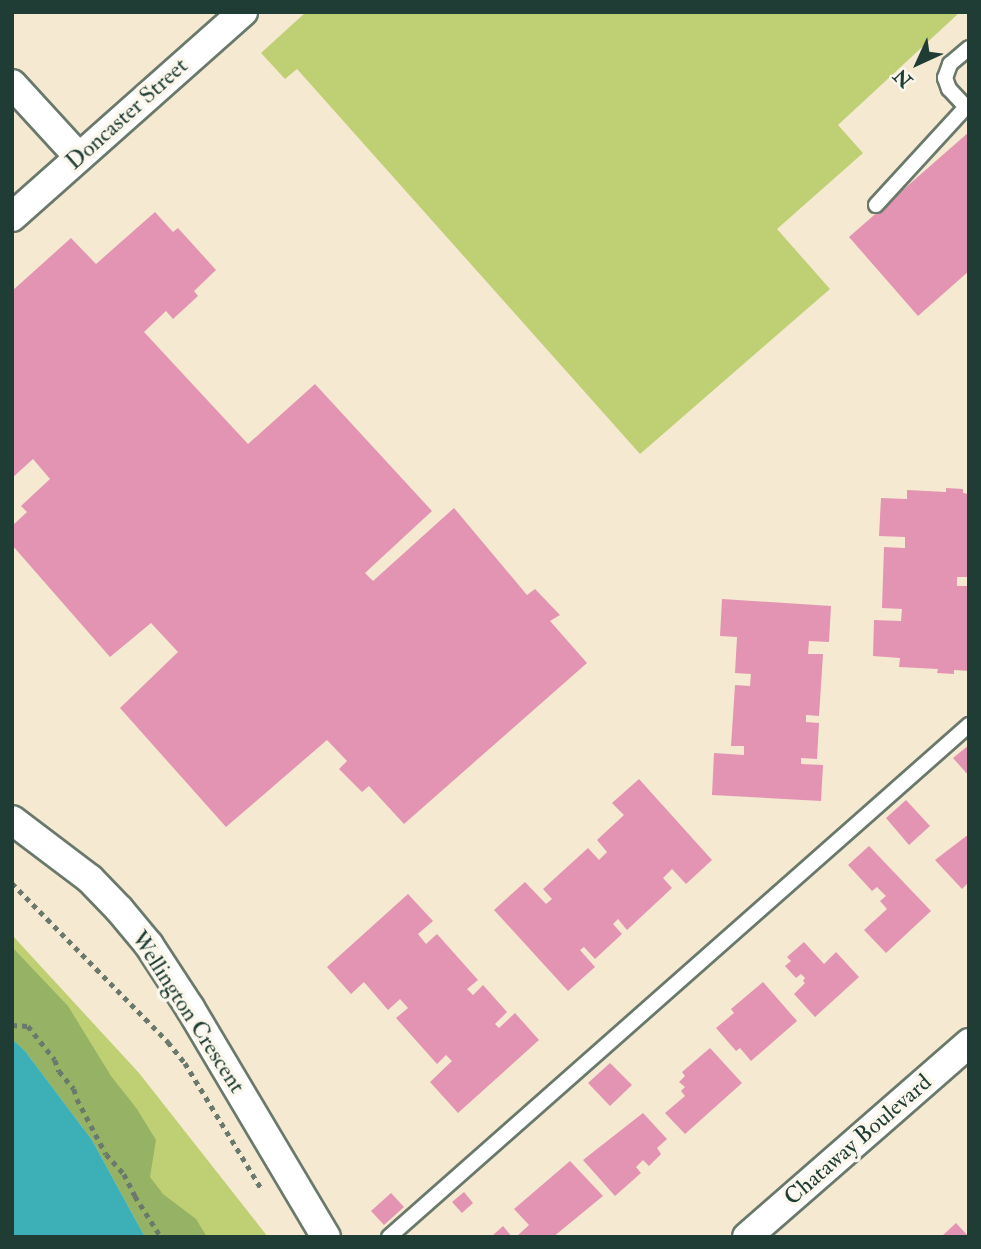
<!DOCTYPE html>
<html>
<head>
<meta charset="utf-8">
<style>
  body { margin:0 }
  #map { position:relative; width:981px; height:1249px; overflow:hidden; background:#f5e9d2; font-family:"IM FELL Double Pica",serif }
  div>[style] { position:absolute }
  .green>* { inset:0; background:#bed073 }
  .forest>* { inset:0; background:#96b265 }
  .water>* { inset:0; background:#3dafb6 }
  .building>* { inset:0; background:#e294b2 }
  .path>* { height:4.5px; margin-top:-2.25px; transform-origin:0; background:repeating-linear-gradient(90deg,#6a796b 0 5px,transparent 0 10px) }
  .roads { filter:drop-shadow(2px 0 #6a796b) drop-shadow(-2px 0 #6a796b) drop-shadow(0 2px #6a796b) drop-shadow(0 -2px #6a796b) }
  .service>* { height:14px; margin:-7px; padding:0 7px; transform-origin:7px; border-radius:7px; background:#fff }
  .minor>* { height:28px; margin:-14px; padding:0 14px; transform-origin:14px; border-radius:14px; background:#fff }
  span { translate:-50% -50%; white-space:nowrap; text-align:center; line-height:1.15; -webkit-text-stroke:7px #fbf7ec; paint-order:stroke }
  .street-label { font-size:23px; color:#1f3d34 }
  .frame { position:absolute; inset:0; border:14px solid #1f3d34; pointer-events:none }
  .north { position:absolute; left:883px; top:28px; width:70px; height:70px; -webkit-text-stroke:5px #fbf7ec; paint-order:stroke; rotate:225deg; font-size:19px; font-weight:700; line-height:28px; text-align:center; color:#1f3d34 }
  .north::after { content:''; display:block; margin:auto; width:24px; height:32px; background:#1f3d34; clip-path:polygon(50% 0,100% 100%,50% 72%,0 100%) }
</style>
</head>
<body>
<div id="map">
  <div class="green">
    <i style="clip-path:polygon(306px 12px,960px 12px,838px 125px,863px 153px,777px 229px,830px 289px,640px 454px,297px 69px,285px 79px,261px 53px)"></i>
    <i style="clip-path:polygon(12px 935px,139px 1073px,268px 1237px,145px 1237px,92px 1140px,25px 1051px,12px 1039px)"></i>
  </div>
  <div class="forest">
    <i style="clip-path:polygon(12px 947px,68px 1006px,111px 1076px,137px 1109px,156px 1140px,150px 1177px,163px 1194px,196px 1219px,207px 1237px,145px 1237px,92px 1140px,25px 1051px,12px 1039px)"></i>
  </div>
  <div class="water">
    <i style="clip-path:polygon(12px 1039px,25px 1051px,92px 1140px,145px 1237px,12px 1237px)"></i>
  </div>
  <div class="building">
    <i style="clip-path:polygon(969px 132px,969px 271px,918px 316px,849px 237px)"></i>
    <i style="clip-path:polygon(155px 212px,173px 232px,178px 228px,216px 270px,194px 291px,198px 296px,173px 319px,166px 311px,144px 332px,248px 444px,315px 384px,432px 511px,365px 573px,373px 581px,454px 508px,527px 595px,535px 589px,560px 615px,550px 621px,587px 663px,404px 824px,369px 786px,362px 792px,339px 769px,347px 761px,327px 740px,226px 827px,120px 708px,178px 652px,151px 623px,110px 657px,12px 545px,12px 526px,27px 512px,21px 506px,50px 479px,33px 459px,12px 478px,12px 291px,71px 238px,96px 264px)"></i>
    <i style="clip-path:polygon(946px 488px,963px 489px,963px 493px,969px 494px,969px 577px,957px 577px,957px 586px,969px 586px,969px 671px,954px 670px,954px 674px,937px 673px,938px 669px,899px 667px,900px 658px,873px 656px,874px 620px,901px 621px,902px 609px,882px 608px,884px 547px,905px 548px,905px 537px,879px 536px,881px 498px,907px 499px,907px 490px,946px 492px)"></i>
    <i style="clip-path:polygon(722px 599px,831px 606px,829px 642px,809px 641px,808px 654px,823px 654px,819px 716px,806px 715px,806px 722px,819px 723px,817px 759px,801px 758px,801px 764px,823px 765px,821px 801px,712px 795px,714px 753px,744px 755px,744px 746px,731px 746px,735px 685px,750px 686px,751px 674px,735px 673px,737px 637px,720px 636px)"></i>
    <i style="clip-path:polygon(969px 745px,969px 776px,953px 758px)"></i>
    <i style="clip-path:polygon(639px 779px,712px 860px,686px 884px,672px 869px,663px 878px,672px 888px,627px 930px,618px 919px,613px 924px,622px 934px,595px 959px,584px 947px,580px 950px,595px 967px,568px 991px,494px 910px,525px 882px,546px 904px,552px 899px,543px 889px,588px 848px,599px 860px,607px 852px,597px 840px,624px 815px,612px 803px)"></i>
    <i style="clip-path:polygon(906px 800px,930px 826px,909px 845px,886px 818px)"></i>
    <i style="clip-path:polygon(969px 834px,969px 882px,962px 889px,935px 860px)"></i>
    <i style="clip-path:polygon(869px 846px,931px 911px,886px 953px,864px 930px,887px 909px,880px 901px,886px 896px,877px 887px,872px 891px,848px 865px)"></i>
    <i style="clip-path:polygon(408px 894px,433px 921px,418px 934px,426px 944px,437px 934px,478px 980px,467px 989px,473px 995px,483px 985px,507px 1012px,495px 1024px,499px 1028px,515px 1013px,539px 1040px,458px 1113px,430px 1082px,452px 1061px,446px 1055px,437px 1064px,396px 1018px,408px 1008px,400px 999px,388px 1010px,364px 982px,351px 994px,327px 967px)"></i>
    <i style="clip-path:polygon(804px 942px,824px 964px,836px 952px,859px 977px,815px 1017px,794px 994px,805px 983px,803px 981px,805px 978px,801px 974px,796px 978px,785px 966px,791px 961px,787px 957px)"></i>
    <i style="clip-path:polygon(763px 982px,797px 1021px,751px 1061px,740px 1048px,736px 1051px,716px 1028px,734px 1013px,731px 1009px)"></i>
    <i style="clip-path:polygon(710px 1048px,742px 1083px,685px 1134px,665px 1113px,685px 1096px,681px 1091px,685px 1087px,679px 1082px,685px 1076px,682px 1072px)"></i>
    <i style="clip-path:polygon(610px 1063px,632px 1085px,610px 1106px,588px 1083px)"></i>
    <i style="clip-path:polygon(643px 1113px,667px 1139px,657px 1148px,661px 1154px,649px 1166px,643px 1160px,636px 1167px,641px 1173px,615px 1196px,583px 1160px)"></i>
    <i style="clip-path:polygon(570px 1161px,603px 1196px,553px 1237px,516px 1237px,529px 1225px,514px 1209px)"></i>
    <i style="clip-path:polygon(464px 1192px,473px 1203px,462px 1213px,452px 1202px)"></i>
    <i style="clip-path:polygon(391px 1193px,404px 1207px,384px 1225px,371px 1211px)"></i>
    <i style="clip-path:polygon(956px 1223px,969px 1237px,941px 1237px)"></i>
    <i style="clip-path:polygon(503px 1226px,512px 1237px,491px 1237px)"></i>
  </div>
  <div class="path">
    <i style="left:12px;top:883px;width:223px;rotate:45.5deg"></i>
    <i style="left:168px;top:1042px;width:27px;rotate:51deg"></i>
    <i style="left:185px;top:1063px;width:146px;rotate:58.7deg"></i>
    <i style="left:12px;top:1025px;width:16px;rotate:4deg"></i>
    <i style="left:28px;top:1026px;width:43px;rotate:51.5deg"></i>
    <i style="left:55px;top:1060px;width:12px;rotate:70deg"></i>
    <i style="left:59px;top:1071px;width:23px;rotate:50deg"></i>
    <i style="left:74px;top:1089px;width:10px;rotate:73deg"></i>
    <i style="left:77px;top:1099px;width:62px;rotate:62.2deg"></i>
    <i style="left:106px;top:1154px;width:27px;rotate:48deg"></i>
    <i style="left:124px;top:1174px;width:25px;rotate:63deg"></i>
    <i style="left:135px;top:1196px;width:49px;rotate:57.6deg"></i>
  </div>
  <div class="roads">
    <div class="service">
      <i style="left:876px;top:205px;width:133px;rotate:-47.4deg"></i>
      <i style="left:966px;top:107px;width:25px;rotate:-133deg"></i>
      <i style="left:949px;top:89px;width:12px;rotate:-110deg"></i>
      <i style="left:945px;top:78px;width:15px;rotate:-70deg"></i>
      <i style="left:950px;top:64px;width:25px;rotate:-40deg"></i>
      <i style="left:389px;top:1237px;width:774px;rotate:-41.44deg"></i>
    </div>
    <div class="minor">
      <i style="left:12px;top:84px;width:99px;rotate:47.5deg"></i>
      <i style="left:12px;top:217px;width:309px;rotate:-41.6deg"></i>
      <i style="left:12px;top:820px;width:98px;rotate:37.1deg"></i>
      <i style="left:90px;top:879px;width:42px;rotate:46deg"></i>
      <i style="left:119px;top:909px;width:47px;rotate:50.2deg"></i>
      <i style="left:149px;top:945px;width:75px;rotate:56.9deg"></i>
      <i style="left:190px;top:1008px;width:266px;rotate:59.3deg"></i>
      <i style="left:747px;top:1237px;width:295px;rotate:-41.1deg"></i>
    </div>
  </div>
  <div class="street-label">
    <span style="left:127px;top:114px;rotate:-42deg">Doncaster Street</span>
    <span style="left:188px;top:1012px;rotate:57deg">Wellington Crescent</span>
    <span style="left:858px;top:1140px;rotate:-41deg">Chataway Boulevard</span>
  </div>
  <div class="frame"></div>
  <div class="north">N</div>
</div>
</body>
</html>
